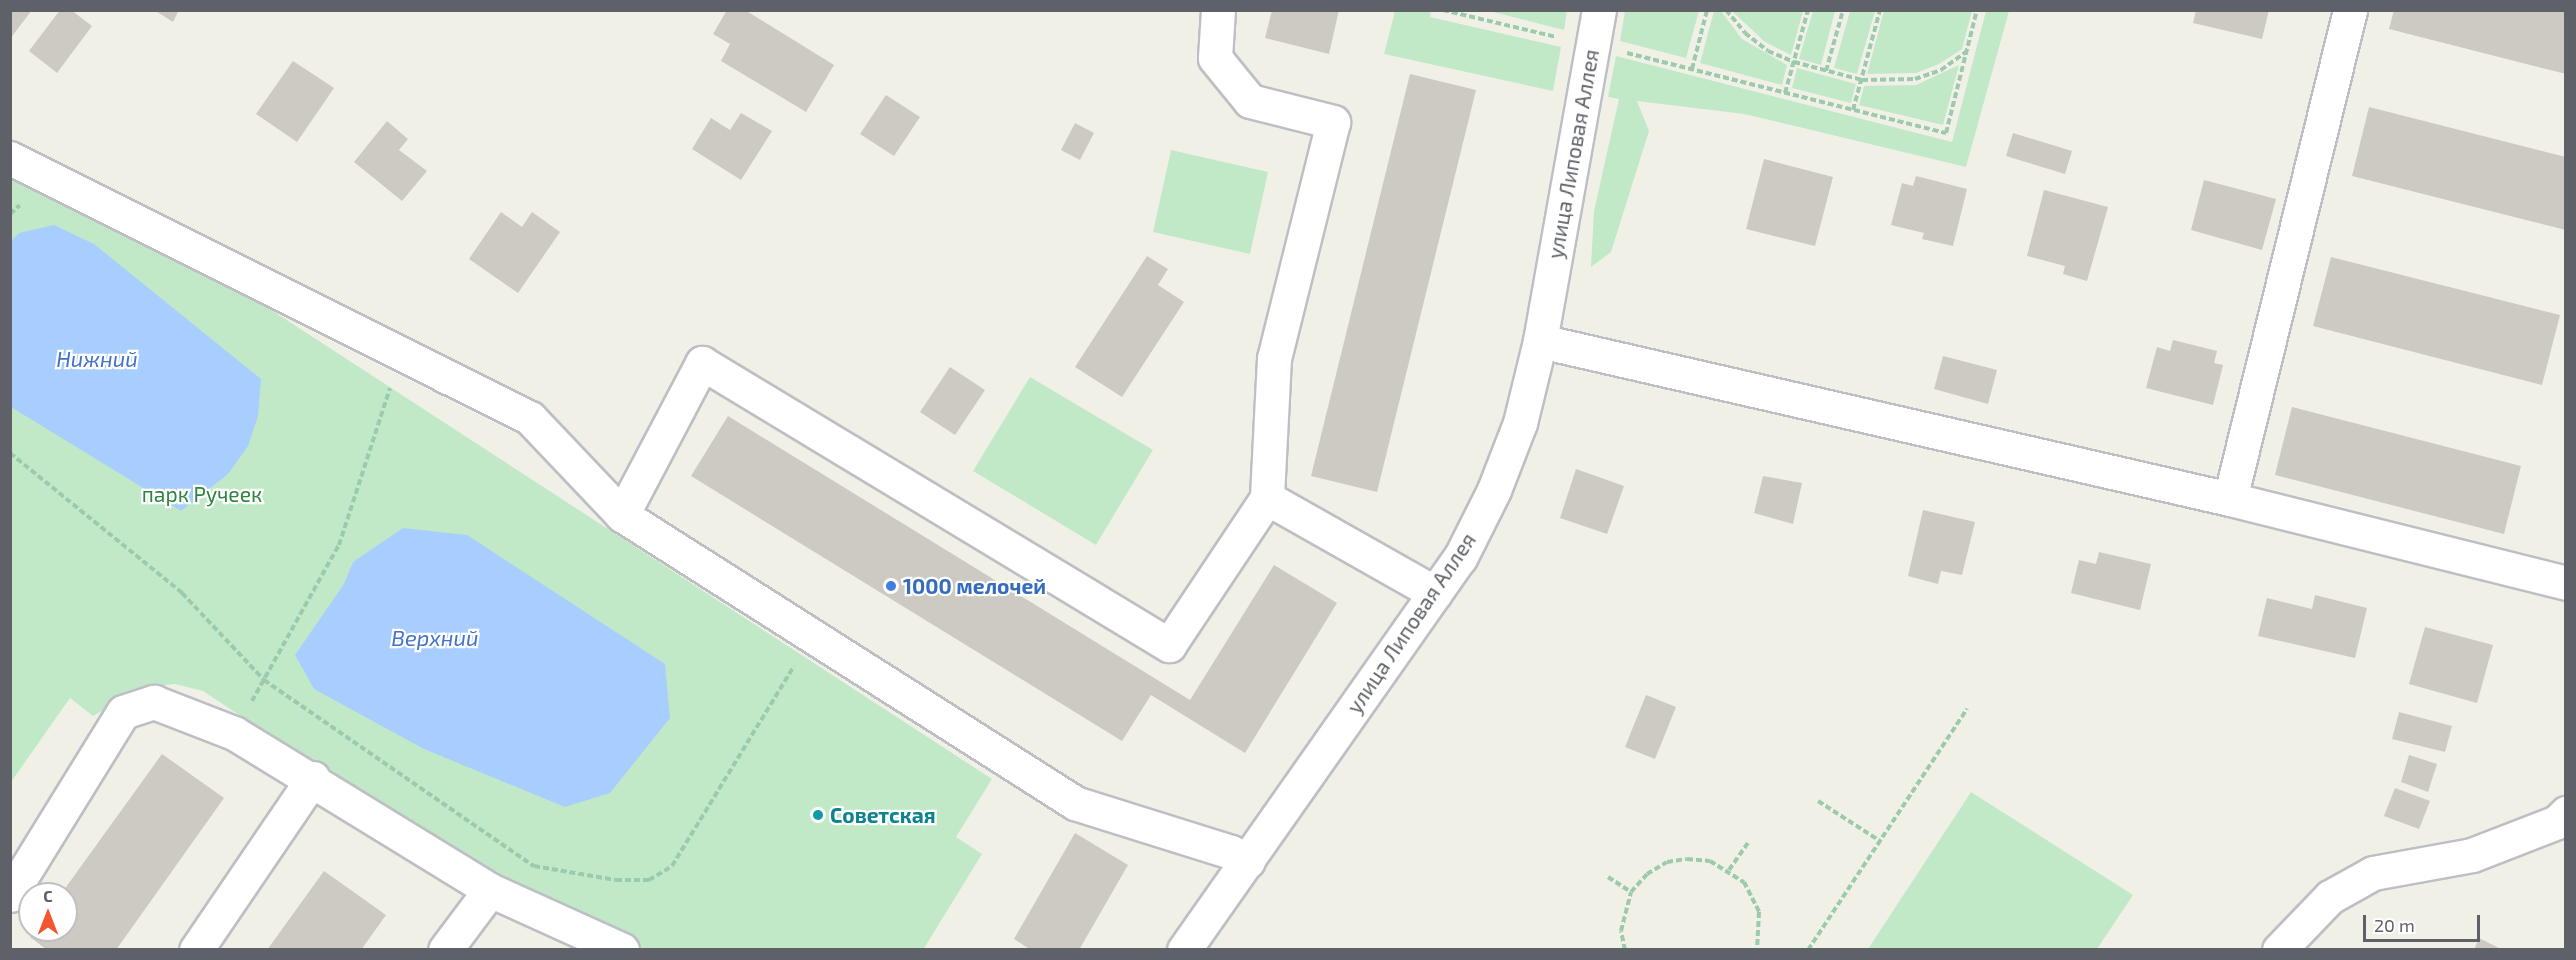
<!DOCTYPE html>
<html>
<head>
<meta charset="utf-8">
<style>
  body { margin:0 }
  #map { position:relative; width:2576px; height:960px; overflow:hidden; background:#f1f0e6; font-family:"Exo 2",sans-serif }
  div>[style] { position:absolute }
  .green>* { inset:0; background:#c2e9c7 }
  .water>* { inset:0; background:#a8cdff }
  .building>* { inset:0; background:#cccac3 }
  .path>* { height:4px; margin-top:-2px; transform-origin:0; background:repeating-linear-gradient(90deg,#9bcaae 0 6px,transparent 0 9px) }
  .roads { filter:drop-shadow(2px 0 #bebfc5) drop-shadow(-2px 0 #bebfc5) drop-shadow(0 2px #bebfc5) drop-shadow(0 -2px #bebfc5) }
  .minor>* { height:33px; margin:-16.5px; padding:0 16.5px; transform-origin:16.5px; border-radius:16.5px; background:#fff }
  .dots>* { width:16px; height:16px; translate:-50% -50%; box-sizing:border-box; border:3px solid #fff; border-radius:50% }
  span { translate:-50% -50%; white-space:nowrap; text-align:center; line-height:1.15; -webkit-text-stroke:4.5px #fff; paint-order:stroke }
  .street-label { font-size:21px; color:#5e6167 }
  .park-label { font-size:21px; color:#308340 }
  .shop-label { font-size:21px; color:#366cbe; font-weight:700 }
  .left { translate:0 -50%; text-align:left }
  .culture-label { font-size:21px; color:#0d838f; font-weight:700 }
  .water-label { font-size:22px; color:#4472c9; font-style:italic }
  .frame { position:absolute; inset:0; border:12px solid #5e6167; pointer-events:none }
  .north { position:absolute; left:18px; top:882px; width:60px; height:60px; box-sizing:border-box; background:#fff; border:2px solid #bfc0c2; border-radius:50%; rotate:0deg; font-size:16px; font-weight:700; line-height:24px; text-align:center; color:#5e6167 }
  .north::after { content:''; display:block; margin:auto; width:21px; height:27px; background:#f1562c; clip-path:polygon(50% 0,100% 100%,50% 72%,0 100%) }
  .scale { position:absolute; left:2363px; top:915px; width:117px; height:27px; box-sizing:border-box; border:3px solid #5e6167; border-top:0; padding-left:8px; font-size:18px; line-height:21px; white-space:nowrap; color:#5e6167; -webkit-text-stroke:4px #fff; paint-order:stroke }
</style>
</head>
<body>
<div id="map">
  <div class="green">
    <i style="clip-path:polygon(1395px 11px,1431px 11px,1430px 17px,1561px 47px,1553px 91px,1384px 54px)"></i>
    <i style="clip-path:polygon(1489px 11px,1567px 11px,1564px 30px)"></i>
    <i style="clip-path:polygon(1625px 11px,1699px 11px,1686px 58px,1620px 41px)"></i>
    <i style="clip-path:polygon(1721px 11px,1742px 39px,1787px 65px,1782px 85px,1700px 63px,1714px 11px)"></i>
    <i style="clip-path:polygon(1732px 11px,1803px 11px,1791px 55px,1765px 42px)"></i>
    <i style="clip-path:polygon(1813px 11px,1835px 11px,1821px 65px,1799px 59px)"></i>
    <i style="clip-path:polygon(1850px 11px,1875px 11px,1857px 74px,1834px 68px)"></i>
    <i style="clip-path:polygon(1884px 11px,1884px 10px,1972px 11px,1962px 49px,1939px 64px,1916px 73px,1867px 74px)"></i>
    <i style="clip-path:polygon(1986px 11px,2009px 11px,1966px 167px,1744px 114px,1637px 101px,1649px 131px,1611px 252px,1591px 267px,1594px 211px,1619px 99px,1608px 97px,1616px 56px,1952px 142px)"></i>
    <i style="clip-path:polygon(1959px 65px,1943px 125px,1859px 105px,1864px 86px,1916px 85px)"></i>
    <i style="clip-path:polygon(1797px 68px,1856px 84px,1851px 103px,1792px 88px)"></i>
    <i style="clip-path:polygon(11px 147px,21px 147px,992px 779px,956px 837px,982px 854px,923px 950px,640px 949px,494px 884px,203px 691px,175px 684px,142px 688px,93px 716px,70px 698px,11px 782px)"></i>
    <i style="clip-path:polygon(1171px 150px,1268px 172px,1250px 254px,1153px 232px)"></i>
    <i style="clip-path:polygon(1030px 377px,1153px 450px,1096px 545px,973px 471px)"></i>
    <i style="clip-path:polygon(1971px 792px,2133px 895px,2097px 949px,1868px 949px)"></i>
  </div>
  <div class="water">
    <i style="clip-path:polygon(54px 225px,94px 244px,261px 379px,258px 416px,248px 446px,228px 474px,181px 511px,11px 407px,11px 241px,19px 233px)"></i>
    <i style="clip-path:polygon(403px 528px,467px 535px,665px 664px,670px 718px,610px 793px,565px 807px,424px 749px,314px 689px,295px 655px,344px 584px,353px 562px)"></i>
  </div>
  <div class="building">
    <i style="clip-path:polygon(10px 10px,32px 10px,10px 39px)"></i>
    <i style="clip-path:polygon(60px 10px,71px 10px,92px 26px,57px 73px,29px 51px)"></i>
    <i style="clip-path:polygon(154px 10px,179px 10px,173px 22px)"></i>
    <i style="clip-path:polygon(727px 10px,745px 10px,834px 65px,806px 112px,721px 61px,730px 44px,713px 34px)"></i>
    <i style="clip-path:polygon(1272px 10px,1339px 10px,1329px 54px,1265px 38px)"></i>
    <i style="clip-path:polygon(2196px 10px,2269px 10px,2262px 39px,2193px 23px)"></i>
    <i style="clip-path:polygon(2394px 10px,2566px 10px,2566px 74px,2389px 29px)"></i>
    <i style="clip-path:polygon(293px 61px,334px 88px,297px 142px,256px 114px)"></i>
    <i style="clip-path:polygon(1410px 74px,1476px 90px,1377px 492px,1311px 476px)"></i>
    <i style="clip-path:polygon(886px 95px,920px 117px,894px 156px,860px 134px)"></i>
    <i style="clip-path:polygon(2369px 107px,2566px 157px,2566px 230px,2352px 176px)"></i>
    <i style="clip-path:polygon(741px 113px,772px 131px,741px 180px,692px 149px,711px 118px,730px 130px)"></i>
    <i style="clip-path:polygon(387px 121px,408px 139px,399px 150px,427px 171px,402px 201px,354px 162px)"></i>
    <i style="clip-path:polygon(1075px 123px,1094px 133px,1080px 160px,1061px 150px)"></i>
    <i style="clip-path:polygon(2013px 133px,2072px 151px,2065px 174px,2006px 156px)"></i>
    <i style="clip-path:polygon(1764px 159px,1833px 177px,1815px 246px,1746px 229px)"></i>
    <i style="clip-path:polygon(1916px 176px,1967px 189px,1953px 246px,1922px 239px,1924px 233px,1891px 225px,1902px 183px,1913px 186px)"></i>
    <i style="clip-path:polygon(2204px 180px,2276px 199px,2262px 250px,2191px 230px)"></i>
    <i style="clip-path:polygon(2044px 190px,2108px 207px,2087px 281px,2063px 274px,2065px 266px,2027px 256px)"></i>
    <i style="clip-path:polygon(501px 212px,522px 227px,532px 212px,560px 232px,518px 293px,469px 259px)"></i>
    <i style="clip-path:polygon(1147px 256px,1168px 269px,1158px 285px,1184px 302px,1122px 397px,1075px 367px)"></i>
    <i style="clip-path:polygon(2331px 257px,2560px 315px,2542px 385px,2313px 326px)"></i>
    <i style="clip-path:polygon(2173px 340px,2217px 351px,2214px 363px,2223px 365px,2213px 405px,2146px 388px,2157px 347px,2170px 351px)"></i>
    <i style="clip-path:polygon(1943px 356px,1997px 370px,1988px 404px,1934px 389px)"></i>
    <i style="clip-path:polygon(950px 367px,985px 390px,955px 435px,920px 412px)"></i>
    <i style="clip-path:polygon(2292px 407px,2521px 466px,2504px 534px,2275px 475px)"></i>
    <i style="clip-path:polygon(728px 416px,1190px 700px,1274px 565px,1337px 603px,1245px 753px,1151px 695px,1122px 741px,691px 476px)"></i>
    <i style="clip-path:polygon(1576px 469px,1624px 486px,1607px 534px,1560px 518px)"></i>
    <i style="clip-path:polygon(1763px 476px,1802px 483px,1793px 524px,1754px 513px)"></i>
    <i style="clip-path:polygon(1923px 510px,1975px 522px,1962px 575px,1941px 571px,1938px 584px,1908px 576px)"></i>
    <i style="clip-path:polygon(2099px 552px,2151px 564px,2140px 610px,2071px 593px,2079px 560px,2096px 564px)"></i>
    <i style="clip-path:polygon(2315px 595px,2367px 608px,2355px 658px,2258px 636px,2267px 598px,2312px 609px)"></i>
    <i style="clip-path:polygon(2425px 627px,2493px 645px,2477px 703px,2409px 684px)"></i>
    <i style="clip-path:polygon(1646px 695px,1676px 707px,1655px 759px,1625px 747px)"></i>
    <i style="clip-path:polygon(2399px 712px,2452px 726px,2445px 752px,2392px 739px)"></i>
    <i style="clip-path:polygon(162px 754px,224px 798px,116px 950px,47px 950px,30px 937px,36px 930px,66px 930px,66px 894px,61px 894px)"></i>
    <i style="clip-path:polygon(2409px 755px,2437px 764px,2428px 792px,2401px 782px)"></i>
    <i style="clip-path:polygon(2395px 788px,2430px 801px,2419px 829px,2384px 816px)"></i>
    <i style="clip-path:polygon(1075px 833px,1128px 865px,1079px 950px,1031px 950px,1014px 939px)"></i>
    <i style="clip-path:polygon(324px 871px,386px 915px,361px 950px,267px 950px)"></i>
    <i style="clip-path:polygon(2479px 938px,2503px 950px,2474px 950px)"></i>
  </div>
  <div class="path">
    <i style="left:1443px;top:10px;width:116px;rotate:13.4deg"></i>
    <i style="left:1726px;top:10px;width:30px;rotate:50deg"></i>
    <i style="left:1745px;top:33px;width:29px;rotate:38deg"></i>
    <i style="left:1768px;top:51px;width:28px;rotate:23deg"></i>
    <i style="left:1794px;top:62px;width:70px;rotate:14.8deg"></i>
    <i style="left:1862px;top:80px;width:53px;rotate:-1.1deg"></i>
    <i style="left:1915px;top:79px;width:28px;rotate:-19deg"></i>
    <i style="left:1941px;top:70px;width:31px;rotate:-36deg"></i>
    <i style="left:1627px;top:53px;width:329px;rotate:14.1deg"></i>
    <i style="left:1946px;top:133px;width:127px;rotate:-75.9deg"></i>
    <i style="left:1692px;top:69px;width:61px;rotate:-75.7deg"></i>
    <i style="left:1826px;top:71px;width:63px;rotate:-74.4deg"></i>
    <i style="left:1785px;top:93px;width:86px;rotate:-74.5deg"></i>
    <i style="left:1853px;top:110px;width:104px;rotate:-74.9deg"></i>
    <i style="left:10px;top:214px;width:13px;rotate:-42deg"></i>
    <i style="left:10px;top:453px;width:222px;rotate:39.1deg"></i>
    <i style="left:182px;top:593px;width:120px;rotate:46.7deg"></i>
    <i style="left:264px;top:680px;width:328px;rotate:34.6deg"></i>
    <i style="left:534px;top:866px;width:83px;rotate:9.7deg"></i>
    <i style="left:616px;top:880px;width:33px"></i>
    <i style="left:649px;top:880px;width:27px;rotate:-31deg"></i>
    <i style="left:672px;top:866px;width:234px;rotate:-58.6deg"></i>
    <i style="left:252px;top:701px;width:179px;rotate:-60.9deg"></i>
    <i style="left:339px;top:545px;width:165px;rotate:-72deg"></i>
    <i style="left:1818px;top:801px;width:74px;rotate:32.8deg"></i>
    <i style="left:1729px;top:870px;width:33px;rotate:-55deg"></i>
    <i style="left:1608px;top:877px;width:27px;rotate:33deg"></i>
    <i style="left:1625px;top:950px;width:19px;rotate:-102deg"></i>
    <i style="left:1621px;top:931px;width:40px;rotate:-75.6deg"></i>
    <i style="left:1631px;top:892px;width:24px;rotate:-48deg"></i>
    <i style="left:1647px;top:874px;width:23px;rotate:-31deg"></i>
    <i style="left:1667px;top:862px;width:20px;rotate:-9deg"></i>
    <i style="left:1687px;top:859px;width:23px;rotate:5deg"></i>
    <i style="left:1710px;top:861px;width:40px;rotate:32deg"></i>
    <i style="left:1744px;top:882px;width:34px;rotate:63deg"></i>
    <i style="left:1759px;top:912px;width:38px;rotate:93deg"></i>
    <i style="left:1808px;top:950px;width:289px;rotate:-56.6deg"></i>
  </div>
  <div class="roads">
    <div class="minor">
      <i style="left:1218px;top:10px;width:48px;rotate:93.6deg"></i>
      <i style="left:1215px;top:58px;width:55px;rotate:50.9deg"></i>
      <i style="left:1250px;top:101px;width:86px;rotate:14.2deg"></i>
      <i style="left:1333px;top:122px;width:243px;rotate:104deg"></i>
      <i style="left:1274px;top:358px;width:140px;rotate:92.9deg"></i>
      <i style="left:1267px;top:498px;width:193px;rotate:29.5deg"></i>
      <i style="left:10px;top:158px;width:581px;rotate:26.57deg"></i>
      <i style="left:530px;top:418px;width:134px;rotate:46.5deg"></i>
      <i style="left:1540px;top:341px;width:708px;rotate:12.9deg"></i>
      <i style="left:2230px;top:499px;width:346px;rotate:14deg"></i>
      <i style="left:2230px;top:499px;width:504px;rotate:-76.21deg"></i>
      <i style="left:1248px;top:861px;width:19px;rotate:-152deg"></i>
      <i style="left:1231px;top:852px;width:164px;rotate:-162.6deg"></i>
      <i style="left:1075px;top:803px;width:537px;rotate:-147.55deg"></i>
      <i style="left:622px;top:515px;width:172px;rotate:-62.2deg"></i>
      <i style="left:702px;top:363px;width:546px;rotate:31.13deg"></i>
      <i style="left:1169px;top:645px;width:177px;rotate:-56.3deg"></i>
      <i style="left:10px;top:895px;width:215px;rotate:-58.3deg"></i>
      <i style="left:123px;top:712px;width:33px;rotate:-18deg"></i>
      <i style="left:154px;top:702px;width:86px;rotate:21.2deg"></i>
      <i style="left:234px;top:733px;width:300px;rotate:31.5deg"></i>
      <i style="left:490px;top:890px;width:145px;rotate:24.4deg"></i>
      <i style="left:196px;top:950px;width:208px;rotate:-55.8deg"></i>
      <i style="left:445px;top:950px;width:75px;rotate:-53.1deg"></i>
      <i style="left:1184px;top:950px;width:479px;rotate:-54.9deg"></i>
      <i style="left:1460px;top:558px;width:76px;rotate:-63.4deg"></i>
      <i style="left:1494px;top:490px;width:72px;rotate:-68.8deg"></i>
      <i style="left:1520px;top:423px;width:84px;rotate:-76.3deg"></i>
      <i style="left:1540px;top:341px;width:336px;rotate:-79.9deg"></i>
      <i style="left:2279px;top:950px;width:74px;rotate:-46.1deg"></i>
      <i style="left:2330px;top:897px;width:49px;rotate:-29.2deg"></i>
      <i style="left:2373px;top:873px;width:101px;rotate:-10.3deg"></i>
      <i style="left:2472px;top:855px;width:91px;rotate:-21.2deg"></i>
      <i style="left:2557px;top:822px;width:13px;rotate:-45deg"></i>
    </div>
  </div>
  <div class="dots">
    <i style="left:891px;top:586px;background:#3f7fe0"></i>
    <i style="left:818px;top:815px;background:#0f9aa8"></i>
  </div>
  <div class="street-label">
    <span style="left:1573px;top:154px;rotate:-80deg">улица Липовая Аллея</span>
    <span style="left:1411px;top:623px;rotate:-56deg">улица Липовая Аллея</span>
  </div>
  <div class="park-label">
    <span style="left:202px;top:494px">парк Ручеек</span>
  </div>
  <div class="shop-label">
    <span class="left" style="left:903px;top:586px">1000 мелочей</span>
  </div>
  <div class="culture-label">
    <span class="left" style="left:830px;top:815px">Советская</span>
  </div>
  <div class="water-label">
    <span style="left:97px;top:359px">Нижний</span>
    <span style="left:435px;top:638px">Верхний</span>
  </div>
  <div class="frame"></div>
  <div class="north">С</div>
  <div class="scale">20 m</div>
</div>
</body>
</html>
